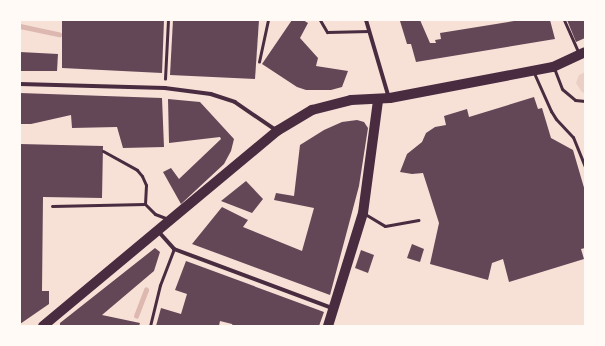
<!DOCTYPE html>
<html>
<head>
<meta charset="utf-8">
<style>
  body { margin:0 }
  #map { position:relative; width:605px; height:346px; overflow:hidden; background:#f7e1d7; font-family:"Roboto Condensed",sans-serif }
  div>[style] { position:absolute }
  .green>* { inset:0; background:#ebcfc5 }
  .stream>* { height:4.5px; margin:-2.25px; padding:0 2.25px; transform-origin:2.25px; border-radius:2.25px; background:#dcb8b0 }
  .building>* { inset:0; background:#644757 }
  .path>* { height:2.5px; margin:-1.25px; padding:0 1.25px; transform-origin:1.25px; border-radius:1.25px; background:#4a2c40 }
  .service>* { height:3px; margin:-1.5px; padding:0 1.5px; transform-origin:1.5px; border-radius:1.5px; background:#4a2c40 }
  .pedestrian>* { height:3.5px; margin:-1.75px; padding:0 1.75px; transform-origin:1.75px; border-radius:1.75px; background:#4a2c40 }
  .minor>* { height:4px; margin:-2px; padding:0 2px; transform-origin:2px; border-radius:2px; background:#4a2c40 }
  .primary>* { height:10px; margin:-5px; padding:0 5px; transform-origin:5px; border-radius:5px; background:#4a2c40 }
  span { translate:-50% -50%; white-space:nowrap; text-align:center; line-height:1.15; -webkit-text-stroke:4px #fffaf5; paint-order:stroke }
  .frame { position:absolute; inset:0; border:21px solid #fffaf5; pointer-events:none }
</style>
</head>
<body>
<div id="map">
  <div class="green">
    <i style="clip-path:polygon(585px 72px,585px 94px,581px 91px,576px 83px,579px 75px)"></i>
  </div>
  <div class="stream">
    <i style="left:20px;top:26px;width:40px;rotate:12deg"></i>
    <i style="left:136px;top:316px;width:28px;rotate:-69deg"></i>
  </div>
  <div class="building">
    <i style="clip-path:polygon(62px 20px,164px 20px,162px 73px,62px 68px)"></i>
    <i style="clip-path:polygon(173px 20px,259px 20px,255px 79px,170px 75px)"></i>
    <i style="clip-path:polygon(292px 20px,303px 20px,308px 23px,300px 38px,318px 58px,316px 66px,348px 71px,342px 87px,331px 90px,306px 90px,297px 87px,262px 64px)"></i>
    <i style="clip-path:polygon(398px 20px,420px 20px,430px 43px,436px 43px,435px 40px,441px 39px,440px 33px,520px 20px,550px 20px,555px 39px,416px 62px,411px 44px,407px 44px,400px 21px)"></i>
    <i style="clip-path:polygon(567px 20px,585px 20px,585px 38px,576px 42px)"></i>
    <i style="clip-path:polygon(20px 52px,58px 54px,57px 71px,20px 71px)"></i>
    <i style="clip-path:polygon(20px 93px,162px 98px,164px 147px,123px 148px,117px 127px,72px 128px,71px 115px,31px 124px,20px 124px)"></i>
    <i style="clip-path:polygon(534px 97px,538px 109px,542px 108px,551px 138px,573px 150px,585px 191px,585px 248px,581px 249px,584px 259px,509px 282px,503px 259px,492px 263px,488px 280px,430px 264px,439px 223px,423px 173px,412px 174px,400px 172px,407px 154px,422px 142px,426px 133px,435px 127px,446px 125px,444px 116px,467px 109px,469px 117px)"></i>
    <i style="clip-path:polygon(168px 99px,200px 102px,234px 139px,231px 151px,224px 164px,181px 204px,163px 172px,171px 168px,179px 179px,221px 139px,220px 137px,169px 143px)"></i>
    <i style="clip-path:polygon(357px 120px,364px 122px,368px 128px,359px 186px,330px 295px,192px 244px,222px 207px,248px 220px,243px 227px,302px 251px,314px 208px,274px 200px,276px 193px,294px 196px,300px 145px,324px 130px,342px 122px)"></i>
    <i style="clip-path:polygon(20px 144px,103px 146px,102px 198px,43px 197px,42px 291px,49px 291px,49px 304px,20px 324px)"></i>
    <i style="clip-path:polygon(246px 181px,263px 199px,252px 213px,221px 201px)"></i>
    <i style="clip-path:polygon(412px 244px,424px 249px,420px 262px,407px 258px)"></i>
    <i style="clip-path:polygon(155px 248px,160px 252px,154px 271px,102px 315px,140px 323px,139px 326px,60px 326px,60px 323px)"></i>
    <i style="clip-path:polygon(361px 250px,374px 255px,368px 273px,355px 268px)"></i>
    <i style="clip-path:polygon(186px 261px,324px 312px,319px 326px,233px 326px,232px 324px,220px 321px,219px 326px,156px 326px,161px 308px,181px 314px,187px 294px,175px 290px)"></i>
  </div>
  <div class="path">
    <i style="left:259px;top:62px;width:43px;rotate:-77.9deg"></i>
    <i style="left:165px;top:79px;width:59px;rotate:-87.1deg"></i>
  </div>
  <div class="service">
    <i style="left:320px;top:20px;width:14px;rotate:60deg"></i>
    <i style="left:327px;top:32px;width:42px;rotate:-1.4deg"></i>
    <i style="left:564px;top:20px;width:36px;rotate:66deg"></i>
    <i style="left:554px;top:68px;width:22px;rotate:69deg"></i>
    <i style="left:562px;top:89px;width:17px;rotate:40deg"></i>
    <i style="left:575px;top:100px;width:10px;rotate:6deg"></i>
    <i style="left:534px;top:73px;width:42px;rotate:65.9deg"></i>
    <i style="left:551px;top:111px;width:9px;rotate:58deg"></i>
    <i style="left:556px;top:119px;width:25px;rotate:47deg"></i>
    <i style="left:573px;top:137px;width:32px;rotate:68deg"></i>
    <i style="left:103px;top:151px;width:39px;rotate:29deg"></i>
    <i style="left:137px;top:170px;width:8px;rotate:50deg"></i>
    <i style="left:142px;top:176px;width:10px;rotate:66deg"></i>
    <i style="left:146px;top:185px;width:19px;rotate:93deg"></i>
    <i style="left:145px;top:204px;width:14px;rotate:45deg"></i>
    <i style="left:155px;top:214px;width:14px;rotate:21deg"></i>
    <i style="left:52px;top:206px;width:93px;rotate:-1.2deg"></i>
    <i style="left:365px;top:214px;width:23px;rotate:31deg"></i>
    <i style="left:385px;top:226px;width:34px;rotate:-10deg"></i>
    <i style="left:150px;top:326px;width:42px;rotate:-76.3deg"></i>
    <i style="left:160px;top:285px;width:39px;rotate:-69deg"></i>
  </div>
  <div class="pedestrian">
    <i style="left:20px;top:84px;width:145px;rotate:1.6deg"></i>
    <i style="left:165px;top:88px;width:46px;rotate:7.4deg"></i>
    <i style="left:211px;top:94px;width:25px;rotate:18deg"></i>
    <i style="left:235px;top:102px;width:50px;rotate:34.3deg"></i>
  </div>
  <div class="minor">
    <i style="left:366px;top:20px;width:81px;rotate:73.6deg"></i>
    <i style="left:158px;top:231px;width:24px;rotate:48deg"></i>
    <i style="left:174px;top:249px;width:169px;rotate:20.5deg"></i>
  </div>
  <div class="primary">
    <i style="left:43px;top:326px;width:305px;rotate:-39.8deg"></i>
    <i style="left:277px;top:131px;width:41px;rotate:-31deg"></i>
    <i style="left:312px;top:110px;width:40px;rotate:-14.4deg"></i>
    <i style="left:351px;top:100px;width:39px;rotate:-3deg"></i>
    <i style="left:390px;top:98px;width:166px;rotate:-10.8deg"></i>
    <i style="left:553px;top:67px;width:35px;rotate:-25deg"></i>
    <i style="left:328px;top:326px;width:118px;rotate:-72.8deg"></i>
    <i style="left:363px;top:213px;width:114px;rotate:-82.4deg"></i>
  </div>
  <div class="frame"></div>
</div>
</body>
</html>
